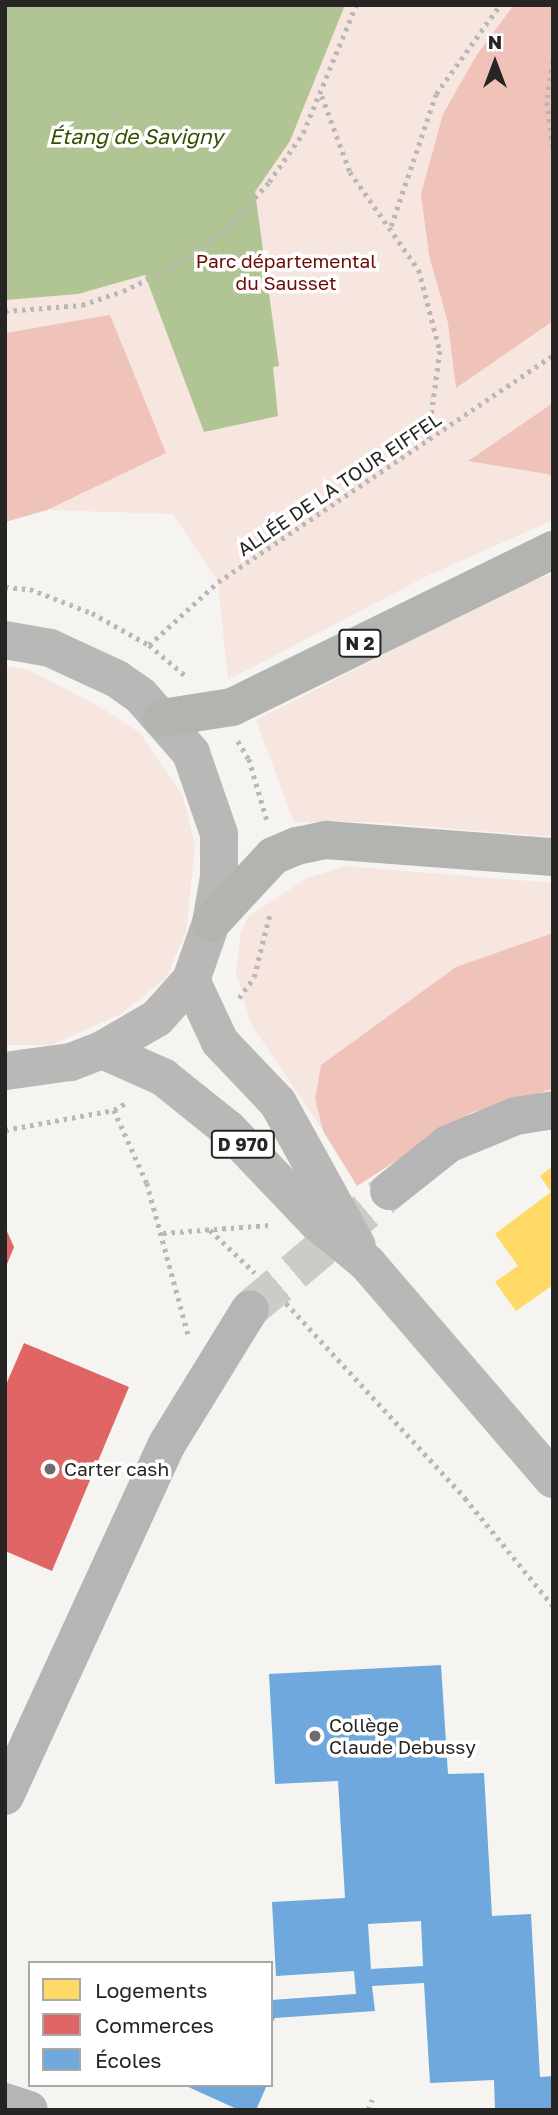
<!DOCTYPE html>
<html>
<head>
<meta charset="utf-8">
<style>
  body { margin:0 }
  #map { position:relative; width:558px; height:2115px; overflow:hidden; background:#f6f4f1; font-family:"Golos Text",sans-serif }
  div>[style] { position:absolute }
  .green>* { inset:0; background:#f7e5df }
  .forest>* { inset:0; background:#f0c3ba }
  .water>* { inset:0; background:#b1c594 }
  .homes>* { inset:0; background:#ffd966 }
  .shops>* { inset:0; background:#e06666 }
  .schools>* { inset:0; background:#6fa8dc }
  .minor-tunnel>* { height:38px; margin-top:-19px; transform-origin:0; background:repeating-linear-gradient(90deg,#cccbc8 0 38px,transparent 0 57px) }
  .path>* { height:4.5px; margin-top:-2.25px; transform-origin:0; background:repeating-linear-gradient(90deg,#bab8b7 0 3.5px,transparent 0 8.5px) }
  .minor>* { height:38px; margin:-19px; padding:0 19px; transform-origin:19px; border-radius:19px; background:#b5b5b5 }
  .major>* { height:38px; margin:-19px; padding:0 19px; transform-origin:19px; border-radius:19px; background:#b9b8b6 }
  .highway>* { height:38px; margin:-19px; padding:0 19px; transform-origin:19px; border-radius:19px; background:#b3b3b0 }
  .dots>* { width:19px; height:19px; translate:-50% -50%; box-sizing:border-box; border:4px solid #fff; border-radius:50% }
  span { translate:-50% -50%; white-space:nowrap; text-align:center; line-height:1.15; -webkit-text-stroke:7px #fff; paint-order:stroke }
  .shield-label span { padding:2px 5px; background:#fff; border:2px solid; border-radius:5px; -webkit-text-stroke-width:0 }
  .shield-label { font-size:18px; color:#262524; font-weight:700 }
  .park-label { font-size:19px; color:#6a0a01 }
  .street-label { font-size:19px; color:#262524 }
  .poi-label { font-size:19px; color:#262524 }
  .left { translate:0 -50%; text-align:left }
  .water-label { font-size:21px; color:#364f00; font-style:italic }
  .frame { position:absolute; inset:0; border:7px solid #262524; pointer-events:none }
  .legend { position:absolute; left:28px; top:1961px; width:245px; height:126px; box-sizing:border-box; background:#fff; border:2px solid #a8a8a7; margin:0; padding:9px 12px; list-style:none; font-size:21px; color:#262524 }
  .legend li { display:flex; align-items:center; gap:14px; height:35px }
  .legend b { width:35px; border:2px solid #a8a8a7 }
  .north { position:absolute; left:460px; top:28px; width:70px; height:70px; -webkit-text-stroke:5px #fff; paint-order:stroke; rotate:0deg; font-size:19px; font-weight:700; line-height:28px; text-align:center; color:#262524 }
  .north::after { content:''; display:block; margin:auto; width:24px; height:32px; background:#262524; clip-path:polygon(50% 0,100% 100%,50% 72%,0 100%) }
</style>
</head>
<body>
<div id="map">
  <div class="green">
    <i style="clip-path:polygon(5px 5px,553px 5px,553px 520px,427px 576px,228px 680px,218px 582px,173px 514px,47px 510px,5px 522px)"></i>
    <i style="clip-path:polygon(553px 574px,553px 837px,372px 822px,294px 822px,256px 720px,522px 584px)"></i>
    <i style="clip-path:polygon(5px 666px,29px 670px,102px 708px,140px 733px,183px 796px,195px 846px,186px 932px,166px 978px,121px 1014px,51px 1045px,5px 1045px)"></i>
    <i style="clip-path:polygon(346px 866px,553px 883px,553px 933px,456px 967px,321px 1065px,315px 1099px,323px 1131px,251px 1024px,236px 972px,241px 932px,249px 916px,307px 878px)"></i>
  </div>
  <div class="forest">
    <i style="clip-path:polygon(514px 5px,553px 5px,553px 321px,456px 388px,448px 323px,429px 255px,421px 194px,443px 114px,476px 56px)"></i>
    <i style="clip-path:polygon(110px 315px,166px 453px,47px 510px,5px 522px,5px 333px)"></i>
    <i style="clip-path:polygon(553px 403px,553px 475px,468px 461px)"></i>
    <i style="clip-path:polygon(553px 933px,553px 1089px,471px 1113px,357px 1186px,323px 1131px,315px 1099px,321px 1065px,456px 967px)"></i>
  </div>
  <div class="water">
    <i style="clip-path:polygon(5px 5px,345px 5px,290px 141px,255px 192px,279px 366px,273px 367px,278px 416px,204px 432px,145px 275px,78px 294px,5px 300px)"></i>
  </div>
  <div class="homes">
    <i style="clip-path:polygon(553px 1166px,553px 1285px,516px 1311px,495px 1282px,518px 1266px,495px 1234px,551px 1192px,540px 1176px)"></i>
  </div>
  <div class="shops">
    <i style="clip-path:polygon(5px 1227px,14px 1247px,5px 1269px)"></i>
    <i style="clip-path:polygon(24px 1343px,129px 1387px,52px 1571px,5px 1551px,5px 1387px)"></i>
  </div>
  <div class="schools">
    <i style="clip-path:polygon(evenodd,441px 1665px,448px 1774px,484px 1773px,492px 1916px,531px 1914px,540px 2077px,553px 2076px,553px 2110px,495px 2110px,494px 2080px,430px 2083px,424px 1983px,372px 1986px,375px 2011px,275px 2018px,271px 2025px,271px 2000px,356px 1994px,354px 1971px,276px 1976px,272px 1902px,345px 1898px,338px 1781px,275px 1784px,269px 1674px,441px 1665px,421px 1921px,423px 1966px,371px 1969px,368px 1924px,421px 1921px)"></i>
    <i style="clip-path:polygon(184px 2085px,267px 2085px,256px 2110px,239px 2110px)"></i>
  </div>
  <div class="minor-tunnel">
    <i style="left:250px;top:1309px;width:182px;rotate:-40.3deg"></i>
  </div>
  <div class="path">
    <i style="left:553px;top:61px;width:41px;rotate:98.3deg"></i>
    <i style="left:547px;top:102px;width:46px;rotate:82.6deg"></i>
    <i style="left:322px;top:96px;width:81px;rotate:69.8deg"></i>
    <i style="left:350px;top:172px;width:120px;rotate:54.9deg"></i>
    <i style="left:419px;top:270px;width:84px;rotate:75.5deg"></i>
    <i style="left:440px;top:351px;width:92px;rotate:97.5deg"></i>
    <i style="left:391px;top:226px;width:139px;rotate:-71.2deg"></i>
    <i style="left:436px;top:94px;width:110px;rotate:-54.3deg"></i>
    <i style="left:5px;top:311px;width:77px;rotate:-4.5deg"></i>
    <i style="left:82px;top:305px;width:43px;rotate:-18.9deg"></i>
    <i style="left:123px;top:291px;width:55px;rotate:-25.6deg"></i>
    <i style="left:173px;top:267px;width:65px;rotate:-35.6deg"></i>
    <i style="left:226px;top:229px;width:64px;rotate:-47.5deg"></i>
    <i style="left:269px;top:182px;width:60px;rotate:-55.2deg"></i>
    <i style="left:303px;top:133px;width:139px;rotate:-67.5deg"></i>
    <i style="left:5px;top:587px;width:25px;rotate:5deg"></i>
    <i style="left:30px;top:589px;width:66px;rotate:21.2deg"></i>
    <i style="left:92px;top:613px;width:65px;rotate:29.3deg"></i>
    <i style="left:149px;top:645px;width:50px;rotate:40.1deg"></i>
    <i style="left:149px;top:645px;width:93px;rotate:-42.4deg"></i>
    <i style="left:218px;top:582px;width:405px;rotate:-34.1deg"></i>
    <i style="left:238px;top:741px;width:21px;rotate:59deg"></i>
    <i style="left:249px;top:759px;width:64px;rotate:73.6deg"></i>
    <i style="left:239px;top:998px;width:26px;rotate:-54deg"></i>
    <i style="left:254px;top:977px;width:66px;rotate:-76deg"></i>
    <i style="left:114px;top:1110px;width:80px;rotate:65.7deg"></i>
    <i style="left:147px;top:1183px;width:161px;rotate:74.8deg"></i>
    <i style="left:5px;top:1130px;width:111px;rotate:-10.4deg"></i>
    <i style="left:114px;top:1110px;width:17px;rotate:-31deg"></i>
    <i style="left:210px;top:1230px;width:62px;rotate:43.7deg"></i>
    <i style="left:163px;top:1233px;width:107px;rotate:-4.3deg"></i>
    <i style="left:286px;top:1303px;width:265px;rotate:47.4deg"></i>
    <i style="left:465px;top:1498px;width:139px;rotate:50.8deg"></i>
    <i style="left:368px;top:2110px;width:11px;rotate:-68deg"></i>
  </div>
  <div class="minor">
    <i style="left:389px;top:1191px;width:75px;rotate:-38.5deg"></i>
    <i style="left:448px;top:1144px;width:74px;rotate:-22.4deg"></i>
    <i style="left:516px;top:1116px;width:37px;rotate:-9deg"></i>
    <i style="left:5px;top:1796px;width:387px;rotate:-65.3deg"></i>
    <i style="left:167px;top:1444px;width:158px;rotate:-58.4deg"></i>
    <i style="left:5px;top:2102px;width:25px;rotate:18deg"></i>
  </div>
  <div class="major">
    <i style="left:5px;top:640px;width:46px;rotate:10.1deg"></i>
    <i style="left:50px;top:648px;width:74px;rotate:24.8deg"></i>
    <i style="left:117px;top:679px;width:29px;rotate:35deg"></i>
    <i style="left:141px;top:696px;width:76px;rotate:48.7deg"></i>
    <i style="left:191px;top:753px;width:86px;rotate:70.9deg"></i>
    <i style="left:219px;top:834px;width:43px;rotate:90deg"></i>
    <i style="left:219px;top:877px;width:47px;rotate:99.9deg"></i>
    <i style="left:211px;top:923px;width:60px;rotate:109.3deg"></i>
    <i style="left:191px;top:980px;width:51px;rotate:131.8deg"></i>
    <i style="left:157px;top:1018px;width:64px;rotate:149.8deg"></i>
    <i style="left:102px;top:1050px;width:34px;rotate:159deg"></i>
    <i style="left:70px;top:1062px;width:66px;rotate:172.1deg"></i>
    <i style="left:191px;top:980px;width:68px;rotate:64.9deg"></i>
    <i style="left:220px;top:1042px;width:84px;rotate:46.4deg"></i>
    <i style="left:278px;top:1103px;width:163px;rotate:61.1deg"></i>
    <i style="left:102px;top:1050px;width:67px;rotate:23.9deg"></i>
    <i style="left:163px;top:1077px;width:83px;rotate:38.7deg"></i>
    <i style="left:228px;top:1129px;width:129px;rotate:46.3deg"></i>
    <i style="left:317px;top:1222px;width:65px;rotate:39.4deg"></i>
    <i style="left:367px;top:1263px;width:285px;rotate:49.3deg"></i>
  </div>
  <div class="highway">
    <i style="left:162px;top:718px;width:71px;rotate:-8.9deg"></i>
    <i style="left:232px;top:707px;width:357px;rotate:-26.1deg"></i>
    <i style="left:211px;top:923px;width:91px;rotate:-47.2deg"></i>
    <i style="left:273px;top:856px;width:26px;rotate:-23deg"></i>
    <i style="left:297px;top:846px;width:30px;rotate:-12deg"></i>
    <i style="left:326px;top:840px;width:228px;rotate:4.3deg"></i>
  </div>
  <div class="dots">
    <i style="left:50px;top:1469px;background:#6f6d6c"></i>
    <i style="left:315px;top:1736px;background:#6f6d6c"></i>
  </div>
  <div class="shield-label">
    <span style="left:360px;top:643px">N 2</span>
    <span style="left:243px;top:1144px">D 970</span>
  </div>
  <div class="park-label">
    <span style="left:286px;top:272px">Parc départemental<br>du Sausset</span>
  </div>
  <div class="street-label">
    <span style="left:339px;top:484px;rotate:-34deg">ALLÉE DE LA TOUR EIFFEL</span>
  </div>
  <div class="poi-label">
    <span class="left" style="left:64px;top:1469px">Carter cash</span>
    <span class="left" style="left:329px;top:1736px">Collège<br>Claude Debussy</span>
  </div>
  <div class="water-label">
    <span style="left:136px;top:136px">Étang de Savigny</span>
  </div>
  <div class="frame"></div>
  <ul class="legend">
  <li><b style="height:19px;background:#ffd966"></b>Logements</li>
  <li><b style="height:19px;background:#e06666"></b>Commerces</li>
  <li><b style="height:19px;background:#6fa8dc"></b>Écoles</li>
  </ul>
  <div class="north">N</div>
</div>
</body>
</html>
